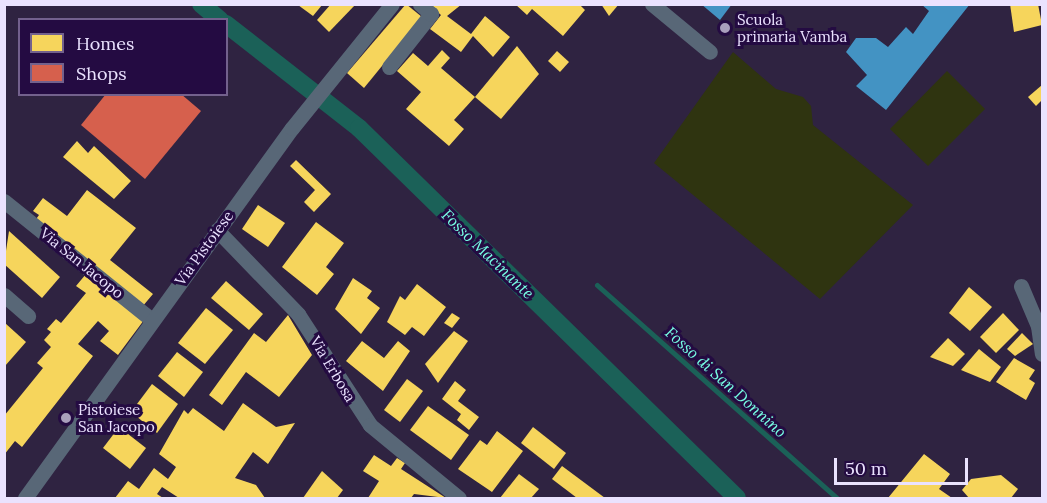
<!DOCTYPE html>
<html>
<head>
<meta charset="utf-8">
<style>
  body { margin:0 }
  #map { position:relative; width:1047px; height:503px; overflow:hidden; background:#2f2341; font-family:Lora,serif }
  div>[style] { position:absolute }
  .green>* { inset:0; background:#2f3410 }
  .homes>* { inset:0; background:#f6d55c }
  .shops>* { inset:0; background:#d6604d }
  .schools>* { inset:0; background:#4393c3 }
  .stream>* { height:5px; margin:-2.5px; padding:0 2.5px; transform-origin:2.5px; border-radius:2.5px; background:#1b6158 }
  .canal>* { height:18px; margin:-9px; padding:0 9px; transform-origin:9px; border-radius:9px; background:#1b6158 }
  .street>* { height:15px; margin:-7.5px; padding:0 7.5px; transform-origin:7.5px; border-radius:7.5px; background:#586777 }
  .dots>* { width:16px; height:16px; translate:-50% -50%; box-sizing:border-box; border:3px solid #240b42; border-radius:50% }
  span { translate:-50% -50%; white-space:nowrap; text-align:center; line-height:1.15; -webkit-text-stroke:6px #240b42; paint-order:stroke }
  .poi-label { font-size:15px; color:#eae2fe }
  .left { translate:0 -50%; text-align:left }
  .street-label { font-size:15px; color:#eae2fe }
  .water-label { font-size:16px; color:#77ffe4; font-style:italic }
  .frame { position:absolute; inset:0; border:6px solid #eae2fe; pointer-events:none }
  .legend { position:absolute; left:18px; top:18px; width:210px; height:78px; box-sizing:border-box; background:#240b42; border:2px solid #73618d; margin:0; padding:8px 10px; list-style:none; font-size:18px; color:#eae2fe }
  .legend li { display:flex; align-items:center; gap:12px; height:30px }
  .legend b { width:30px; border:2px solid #73618d }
  .scale { position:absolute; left:834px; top:458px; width:134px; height:27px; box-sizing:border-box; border:3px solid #eae2fe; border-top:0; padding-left:8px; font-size:18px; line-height:21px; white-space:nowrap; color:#eae2fe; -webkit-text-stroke:4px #240b42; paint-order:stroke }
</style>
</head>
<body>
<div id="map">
  <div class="green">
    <i style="clip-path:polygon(733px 52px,776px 89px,803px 97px,811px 106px,813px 125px,913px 205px,820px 299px,654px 163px)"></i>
    <i style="clip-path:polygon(947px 71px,985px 109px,928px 166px,890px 129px)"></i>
  </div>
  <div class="homes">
    <i style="clip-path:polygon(331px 4px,356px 4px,329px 32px,317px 20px)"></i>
    <i style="clip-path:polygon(406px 4px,422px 17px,364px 88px,347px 73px)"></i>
    <i style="clip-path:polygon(428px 4px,462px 4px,447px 16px,471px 34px,485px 16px,510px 37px,493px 57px,473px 36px,461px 52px,430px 29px,441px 15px)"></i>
    <i style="clip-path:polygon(515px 4px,579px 4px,585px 10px,563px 36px,532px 9px,527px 15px)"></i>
    <i style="clip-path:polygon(601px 4px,619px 4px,609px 16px)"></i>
    <i style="clip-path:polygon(1010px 4px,1038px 4px,1042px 25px,1014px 32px)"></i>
    <i style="clip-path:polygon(298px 5px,322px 5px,313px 16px)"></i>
    <i style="clip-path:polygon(517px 46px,539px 74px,501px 119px,475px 97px)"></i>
    <i style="clip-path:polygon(442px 50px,450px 58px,441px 68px,475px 97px,454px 120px,464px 129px,449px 146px,406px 109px,421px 92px,397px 71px,413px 53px,428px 66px)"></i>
    <i style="clip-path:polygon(557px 51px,569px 62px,560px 72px,548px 61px)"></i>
    <i style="clip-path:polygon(1042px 85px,1042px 100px,1036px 106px,1028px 97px)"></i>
    <i style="clip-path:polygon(77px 141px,88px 153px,94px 146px,131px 181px,114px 199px,63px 157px)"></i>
    <i style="clip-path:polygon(296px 160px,331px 194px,314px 212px,304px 202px,315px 190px,290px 166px)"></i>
    <i style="clip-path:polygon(87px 190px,136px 228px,110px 260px,153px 294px,142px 307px,34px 222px,39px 215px,33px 211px,43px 198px,67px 216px)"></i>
    <i style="clip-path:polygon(258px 205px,285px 223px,268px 247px,242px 229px)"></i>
    <i style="clip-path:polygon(316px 222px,344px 243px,326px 267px,334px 274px,317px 295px,282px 267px)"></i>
    <i style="clip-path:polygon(9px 231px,60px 277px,42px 298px,4px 264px)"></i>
    <i style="clip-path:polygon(86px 274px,144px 320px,118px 355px,100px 341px,109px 331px,98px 321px,78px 344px,93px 356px,22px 447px,15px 441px,4px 455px,4px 416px,43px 368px,37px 363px,51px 347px,44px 340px,51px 332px,47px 329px,56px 319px,61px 323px,86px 293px,76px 286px)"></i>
    <i style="clip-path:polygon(353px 278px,372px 291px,367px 298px,380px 308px,361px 334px,335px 309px)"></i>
    <i style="clip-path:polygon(226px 281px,263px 314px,249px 330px,211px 298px)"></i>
    <i style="clip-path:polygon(417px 284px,446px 307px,424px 336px,412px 327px,405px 335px,387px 322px,400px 296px,405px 300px)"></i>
    <i style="clip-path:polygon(969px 287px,992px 307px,970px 331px,949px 313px)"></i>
    <i style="clip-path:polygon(206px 308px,233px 330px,205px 364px,178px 343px)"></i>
    <i style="clip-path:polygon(452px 313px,460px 318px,452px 328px,444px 323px)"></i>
    <i style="clip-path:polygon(1003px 313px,1019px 330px,996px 353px,980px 337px)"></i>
    <i style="clip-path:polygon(288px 315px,312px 355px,279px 397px,246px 372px,222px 405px,209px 395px,254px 333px,266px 342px)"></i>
    <i style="clip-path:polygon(5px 323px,26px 342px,5px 366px)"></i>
    <i style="clip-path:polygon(454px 331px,468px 341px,438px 383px,425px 364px)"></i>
    <i style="clip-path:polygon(1022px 333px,1033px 344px,1015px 356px,1007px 349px)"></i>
    <i style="clip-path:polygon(948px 338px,965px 354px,953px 366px,930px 357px)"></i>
    <i style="clip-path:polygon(362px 341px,384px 358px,398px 341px,410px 351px,383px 391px,346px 361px)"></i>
    <i style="clip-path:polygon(979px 349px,1001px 367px,990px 382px,961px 370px)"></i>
    <i style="clip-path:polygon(177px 352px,203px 372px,184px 397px,158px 376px)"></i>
    <i style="clip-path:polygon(1014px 358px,1035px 370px,1029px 379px,1035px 383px,1026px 400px,996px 382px)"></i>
    <i style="clip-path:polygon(407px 379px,423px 391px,400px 422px,384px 410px)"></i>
    <i style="clip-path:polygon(455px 381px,466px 390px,458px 401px,479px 417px,469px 430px,457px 420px,461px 414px,442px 399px)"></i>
    <i style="clip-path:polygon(152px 384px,178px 404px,157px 433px,131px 412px)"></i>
    <i style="clip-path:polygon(243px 403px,276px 427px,295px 423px,268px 464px,253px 452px,235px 478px,256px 485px,265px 498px,179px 498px,162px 487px,157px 494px,163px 498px,115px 498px,128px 481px,139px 489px,154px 468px,168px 479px,176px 467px,159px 454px,184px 410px,188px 414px,193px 408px,224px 431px)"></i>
    <i style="clip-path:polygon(428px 406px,469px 435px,451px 460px,410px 430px)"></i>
    <i style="clip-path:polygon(119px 427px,146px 448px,130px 469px,103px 448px)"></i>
    <i style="clip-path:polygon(533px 427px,566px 453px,554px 469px,521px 443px)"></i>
    <i style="clip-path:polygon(497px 431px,523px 451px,492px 492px,458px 469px,480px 440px,487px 445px)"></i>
    <i style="clip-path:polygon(924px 454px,950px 474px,939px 489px,952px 498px,888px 498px)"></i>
    <i style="clip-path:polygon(374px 455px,391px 466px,397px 458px,405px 463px,401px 469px,446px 498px,414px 494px,411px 498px,368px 498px,379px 481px,363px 471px)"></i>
    <i style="clip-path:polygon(562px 466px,605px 498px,577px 498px,552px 479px)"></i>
    <i style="clip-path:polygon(322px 471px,343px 490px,337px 498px,303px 498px)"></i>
    <i style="clip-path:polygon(519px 474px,539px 489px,531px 498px,500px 498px)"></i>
    <i style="clip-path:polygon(1001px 475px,1018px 489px,1011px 498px,969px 498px,962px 490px,971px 479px)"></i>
  </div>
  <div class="shops">
    <i style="clip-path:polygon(106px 94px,181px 94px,201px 111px,145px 179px,81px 125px)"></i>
  </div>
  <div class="schools">
    <i style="clip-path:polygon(701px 4px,732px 4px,720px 20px)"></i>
    <i style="clip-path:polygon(921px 4px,970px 4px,886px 110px,856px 86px,867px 75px,846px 52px,856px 38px,876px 38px,888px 47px,906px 27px,913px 34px,929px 11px)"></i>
  </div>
  <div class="stream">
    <i style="left:597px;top:285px;width:321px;rotate:41.6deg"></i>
  </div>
  <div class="canal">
    <i style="left:201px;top:4px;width:25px;rotate:40deg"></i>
    <i style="left:226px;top:24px;width:169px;rotate:38deg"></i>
    <i style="left:359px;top:128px;width:529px;rotate:44.39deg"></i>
  </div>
  <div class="street">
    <i style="left:652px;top:4px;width:75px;rotate:39.6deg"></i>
    <i style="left:389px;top:67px;width:68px;rotate:-51.6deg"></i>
    <i style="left:431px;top:14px;width:15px;rotate:-138deg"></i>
    <i style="left:4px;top:201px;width:190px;rotate:38.8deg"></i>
    <i style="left:217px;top:230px;width:117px;rotate:46deg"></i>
    <i style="left:298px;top:314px;width:132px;rotate:57deg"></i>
    <i style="left:370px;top:425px;width:115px;rotate:39.4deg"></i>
    <i style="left:1021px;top:286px;width:43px;rotate:67deg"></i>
    <i style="left:1038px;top:326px;width:28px;rotate:82deg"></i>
    <i style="left:4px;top:295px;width:32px;rotate:41deg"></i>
    <i style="left:25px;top:498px;width:456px;rotate:-54.2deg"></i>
    <i style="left:292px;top:128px;width:159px;rotate:-51.1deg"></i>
  </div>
  <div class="dots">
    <i style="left:725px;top:28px;background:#a99fbc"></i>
    <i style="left:66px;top:418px;background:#a99fbc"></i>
  </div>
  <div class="poi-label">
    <span class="left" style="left:737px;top:28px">Scuola<br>primaria Vamba</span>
    <span class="left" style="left:78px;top:418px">Pistoiese<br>San Jacopo</span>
  </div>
  <div class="street-label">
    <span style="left:204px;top:248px;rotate:-54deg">Via Pistoiese</span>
    <span style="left:82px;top:263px;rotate:39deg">Via San Jacopo</span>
    <span style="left:333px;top:369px;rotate:59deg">Via Erbosa</span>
  </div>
  <div class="water-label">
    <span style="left:488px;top:254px;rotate:44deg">Fosso Macinante</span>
    <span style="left:726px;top:382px;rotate:42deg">Fosso di San Donnino</span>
  </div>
  <div class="frame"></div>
  <ul class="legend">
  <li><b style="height:16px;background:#f6d55c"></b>Homes</li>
  <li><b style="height:16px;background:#d6604d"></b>Shops</li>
  </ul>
  <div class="scale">50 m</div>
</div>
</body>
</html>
